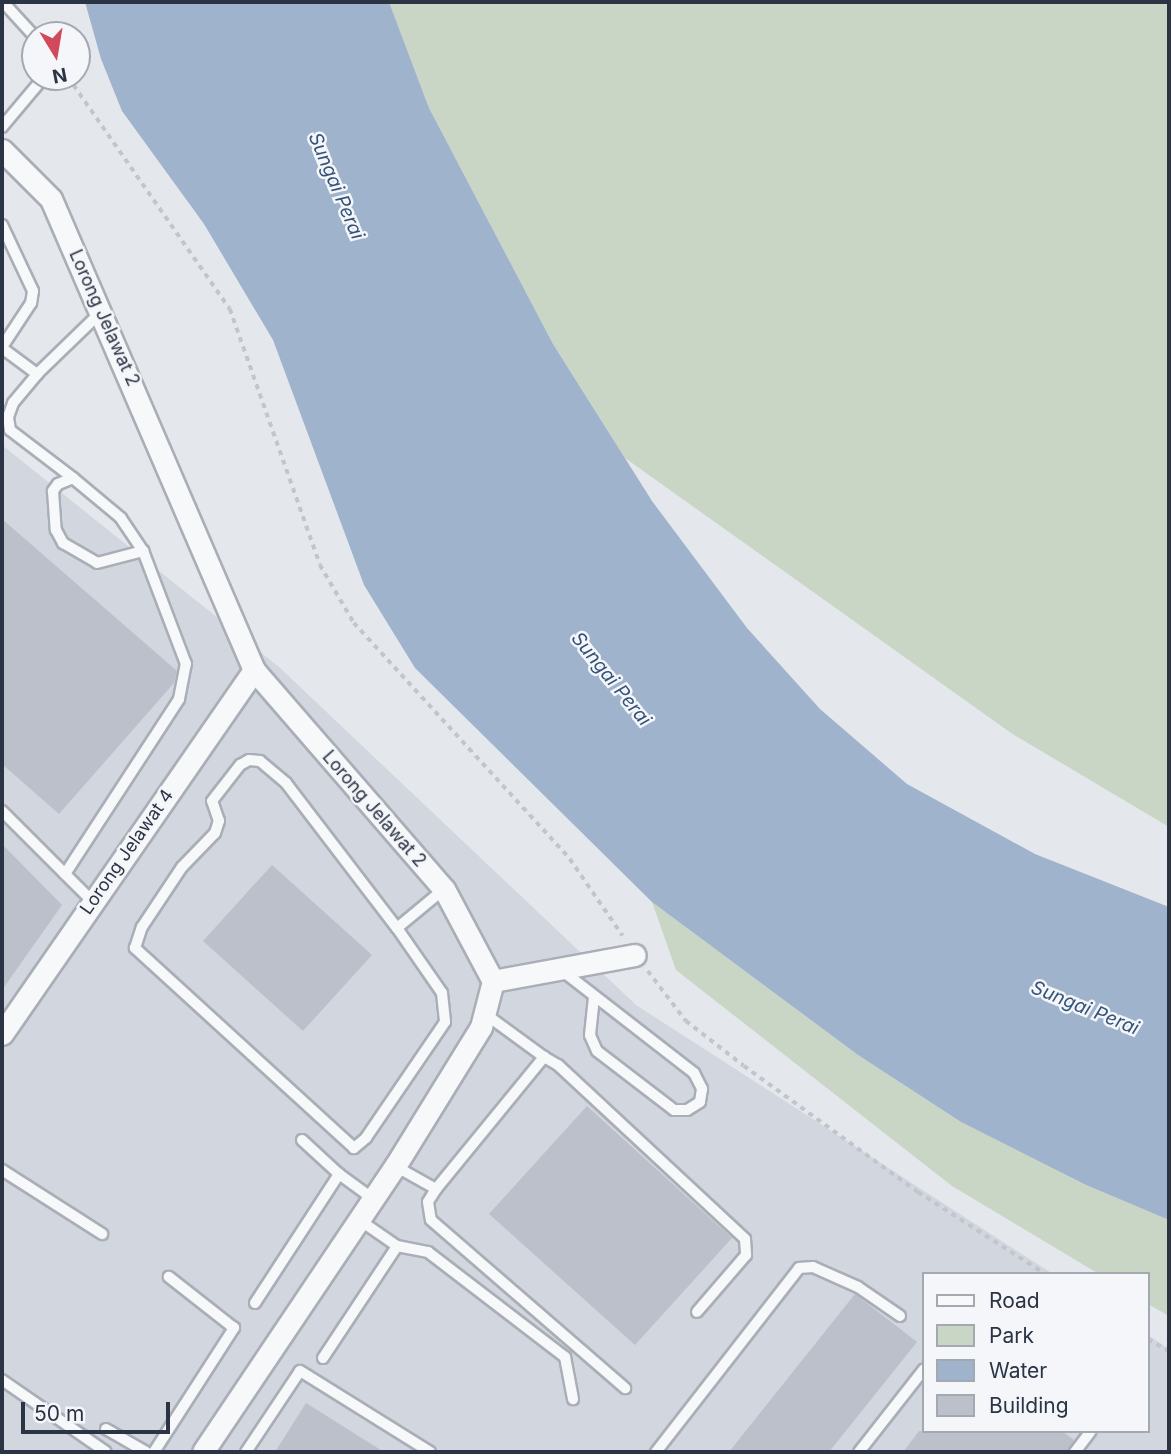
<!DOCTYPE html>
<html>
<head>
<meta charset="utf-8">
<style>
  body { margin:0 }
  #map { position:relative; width:1171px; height:1454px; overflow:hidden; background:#e4e7ec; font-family:Inter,sans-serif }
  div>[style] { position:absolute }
  .built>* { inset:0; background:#d2d6de }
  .green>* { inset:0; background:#c9d6c5 }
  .water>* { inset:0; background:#9fb4cc }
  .building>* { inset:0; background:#bbc0ca }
  .path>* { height:3.5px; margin-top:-1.75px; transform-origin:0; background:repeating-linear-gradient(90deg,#c2c5cb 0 5px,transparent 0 10px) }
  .roads { filter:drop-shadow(2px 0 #a9aeb7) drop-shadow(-2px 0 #a9aeb7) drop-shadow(0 2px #a9aeb7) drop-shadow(0 -2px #a9aeb7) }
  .service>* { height:10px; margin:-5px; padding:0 5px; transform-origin:5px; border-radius:5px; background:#f7f8fa }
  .minor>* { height:21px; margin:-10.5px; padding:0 10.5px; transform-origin:10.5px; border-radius:10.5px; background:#f7f8fa }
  span { translate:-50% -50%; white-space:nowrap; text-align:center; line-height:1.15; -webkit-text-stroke:5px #f4f6f9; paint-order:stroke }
  .street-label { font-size:18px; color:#2b3445 }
  .water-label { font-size:19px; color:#34527a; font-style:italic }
  .frame { position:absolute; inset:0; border:4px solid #2b3445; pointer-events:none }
  .legend { position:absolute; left:922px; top:1272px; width:228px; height:161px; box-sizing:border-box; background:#f4f6f9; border:2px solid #a4a8b1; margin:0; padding:9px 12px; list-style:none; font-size:21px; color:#2b3445 }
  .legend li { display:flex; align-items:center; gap:14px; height:35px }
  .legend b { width:35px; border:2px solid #a4a8b1 }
  .north { position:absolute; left:21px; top:21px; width:70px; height:70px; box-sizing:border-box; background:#f4f6f9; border:2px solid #a4a8b1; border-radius:50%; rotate:169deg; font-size:19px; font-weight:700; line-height:28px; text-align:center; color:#2b3445 }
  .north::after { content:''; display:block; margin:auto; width:24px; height:32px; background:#d1495b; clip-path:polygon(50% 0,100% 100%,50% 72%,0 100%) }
  .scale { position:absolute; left:21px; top:1402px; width:149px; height:32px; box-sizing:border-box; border:4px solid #2b3445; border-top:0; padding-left:9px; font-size:21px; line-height:24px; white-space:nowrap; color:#2b3445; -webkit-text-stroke:5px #f4f6f9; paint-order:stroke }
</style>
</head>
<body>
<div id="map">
  <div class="built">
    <i style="clip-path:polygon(2px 445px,279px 667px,636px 1005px,1053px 1274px,924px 1274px,924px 1431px,1148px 1431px,1148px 1335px,1169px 1349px,1169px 1452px,2px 1452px)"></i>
  </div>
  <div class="green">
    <i style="clip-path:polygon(389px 2px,1169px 2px,1169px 827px,1011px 733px,625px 458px,553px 344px,429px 108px)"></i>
    <i style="clip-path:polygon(652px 902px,858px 1055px,961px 1122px,1086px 1185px,1169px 1220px,1169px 1316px,1148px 1304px,1148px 1274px,1099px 1274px,952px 1186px,676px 970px)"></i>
  </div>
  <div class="water">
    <i style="clip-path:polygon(85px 2px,389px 2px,429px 108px,553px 344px,652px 501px,747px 628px,820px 709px,907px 784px,1035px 854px,1169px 907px,1169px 1220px,1086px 1185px,961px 1122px,858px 1055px,652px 902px,415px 668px,364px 585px,273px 340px,204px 224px,122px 111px,101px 59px)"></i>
  </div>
  <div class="building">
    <i style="clip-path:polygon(2px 519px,177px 671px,174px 683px,59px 814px,2px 764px)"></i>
    <i style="clip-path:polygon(2px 844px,62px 905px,2px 990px)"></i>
    <i style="clip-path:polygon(272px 865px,372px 955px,303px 1031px,203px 941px)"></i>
    <i style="clip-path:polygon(587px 1106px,732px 1238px,635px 1345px,489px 1214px)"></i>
    <i style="clip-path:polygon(855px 1294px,917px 1342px,829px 1452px,729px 1452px)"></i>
    <i style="clip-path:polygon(306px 1403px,384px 1452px,275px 1452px)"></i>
    <i style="clip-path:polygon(919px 1431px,1062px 1431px,1074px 1440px,1067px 1452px,903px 1452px)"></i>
  </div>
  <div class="path">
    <i style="left:68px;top:77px;width:283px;rotate:55.1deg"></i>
    <i style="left:230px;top:309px;width:271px;rotate:70.6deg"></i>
    <i style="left:320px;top:565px;width:67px;rotate:59.6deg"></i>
    <i style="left:354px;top:623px;width:320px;rotate:47.5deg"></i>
    <i style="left:570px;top:859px;width:93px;rotate:55.5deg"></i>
    <i style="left:648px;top:971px;width:63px;rotate:52.8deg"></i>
    <i style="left:686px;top:1021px;width:73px;rotate:37.8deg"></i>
    <i style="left:744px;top:1066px;width:215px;rotate:35.9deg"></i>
    <i style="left:918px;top:1192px;width:151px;rotate:32.8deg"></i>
    <i style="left:1148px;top:1339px;width:24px;rotate:30deg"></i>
  </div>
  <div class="roads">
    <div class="service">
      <i style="left:3px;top:2px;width:47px;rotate:47.6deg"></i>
      <i style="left:2px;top:127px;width:65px;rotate:-50deg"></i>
      <i style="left:2px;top:225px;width:73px;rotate:64.8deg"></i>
      <i style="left:33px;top:291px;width:12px;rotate:99deg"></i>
      <i style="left:31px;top:303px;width:53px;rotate:123.4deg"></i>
      <i style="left:2px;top:348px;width:44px;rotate:36.6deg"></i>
      <i style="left:73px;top:478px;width:79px;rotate:-142.7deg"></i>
      <i style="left:10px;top:430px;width:13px;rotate:-99deg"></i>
      <i style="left:8px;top:417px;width:15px;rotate:-70deg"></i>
      <i style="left:13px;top:403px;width:38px;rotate:-50deg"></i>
      <i style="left:37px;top:374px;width:89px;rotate:-44.1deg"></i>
      <i style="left:2px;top:811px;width:127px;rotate:45deg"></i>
      <i style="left:65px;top:874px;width:209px;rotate:-56.9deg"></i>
      <i style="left:179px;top:699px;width:36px;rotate:-79deg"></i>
      <i style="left:186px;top:664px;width:121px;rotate:-110.8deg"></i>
      <i style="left:143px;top:551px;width:40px;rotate:-124deg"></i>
      <i style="left:121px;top:518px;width:62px;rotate:-140.2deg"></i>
      <i style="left:73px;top:478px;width:16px;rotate:158deg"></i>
      <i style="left:58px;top:484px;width:9px;rotate:126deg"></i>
      <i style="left:53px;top:491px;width:39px;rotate:86deg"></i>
      <i style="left:56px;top:530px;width:15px;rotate:62deg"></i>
      <i style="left:63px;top:543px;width:39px;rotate:30deg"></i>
      <i style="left:97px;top:563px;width:48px;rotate:-14.6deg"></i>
      <i style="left:397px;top:928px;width:79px;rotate:55.3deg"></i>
      <i style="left:442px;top:993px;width:29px;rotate:84deg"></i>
      <i style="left:445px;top:1022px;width:140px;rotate:124.3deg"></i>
      <i style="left:366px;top:1138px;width:16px;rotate:140deg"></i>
      <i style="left:354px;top:1148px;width:297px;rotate:-137.6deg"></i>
      <i style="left:135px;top:948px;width:22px;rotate:-72deg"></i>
      <i style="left:142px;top:927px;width:72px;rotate:-56.3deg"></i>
      <i style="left:182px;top:867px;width:47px;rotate:-45.9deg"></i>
      <i style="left:215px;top:833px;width:13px;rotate:-72deg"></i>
      <i style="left:219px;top:821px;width:21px;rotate:-109deg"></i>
      <i style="left:212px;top:801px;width:46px;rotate:-52.1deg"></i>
      <i style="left:240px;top:765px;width:10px;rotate:-29deg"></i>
      <i style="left:249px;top:760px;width:11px;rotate:5deg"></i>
      <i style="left:260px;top:761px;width:34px;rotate:40deg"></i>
      <i style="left:286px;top:783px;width:183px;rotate:52.6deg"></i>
      <i style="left:397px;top:928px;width:61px;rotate:-39.7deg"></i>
      <i style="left:560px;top:969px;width:170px;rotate:37.8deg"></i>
      <i style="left:694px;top:1073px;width:18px;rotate:63deg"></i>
      <i style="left:702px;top:1089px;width:13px;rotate:99deg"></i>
      <i style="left:700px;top:1102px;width:15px;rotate:148deg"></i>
      <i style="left:687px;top:1110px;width:13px;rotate:180deg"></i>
      <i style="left:674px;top:1110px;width:97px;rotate:-142.5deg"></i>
      <i style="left:597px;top:1051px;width:17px;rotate:-114deg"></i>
      <i style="left:590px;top:1035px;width:36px;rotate:-84deg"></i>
      <i style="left:488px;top:1016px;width:69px;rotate:36.2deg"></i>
      <i style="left:302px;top:1140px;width:50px;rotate:42.6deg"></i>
      <i style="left:395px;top:1166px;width:47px;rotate:29.3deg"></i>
      <i style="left:436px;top:1189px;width:171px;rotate:-50.7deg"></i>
      <i style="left:544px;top:1057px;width:16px;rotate:30deg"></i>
      <i style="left:558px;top:1065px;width:255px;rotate:42.9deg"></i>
      <i style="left:745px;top:1239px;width:16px;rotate:86deg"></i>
      <i style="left:746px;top:1255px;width:75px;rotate:130.7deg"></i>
      <i style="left:2px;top:1170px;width:119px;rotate:32.6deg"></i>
      <i style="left:436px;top:1189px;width:15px;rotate:122deg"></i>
      <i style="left:428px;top:1202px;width:18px;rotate:81deg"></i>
      <i style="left:431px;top:1220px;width:257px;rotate:40.9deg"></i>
      <i style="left:358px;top:1219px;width:47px;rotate:34.7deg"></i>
      <i style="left:397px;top:1246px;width:32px;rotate:11deg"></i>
      <i style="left:428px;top:1252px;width:173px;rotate:37.5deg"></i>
      <i style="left:565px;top:1357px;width:43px;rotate:79.2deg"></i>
      <i style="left:255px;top:1303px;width:154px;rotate:-56.9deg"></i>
      <i style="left:339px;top:1174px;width:39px;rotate:36deg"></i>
      <i style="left:323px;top:1358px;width:134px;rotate:-56.5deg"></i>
      <i style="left:2px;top:1380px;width:126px;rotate:34.7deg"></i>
      <i style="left:106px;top:1429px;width:46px;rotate:29.9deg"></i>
      <i style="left:154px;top:1452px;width:148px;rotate:-57.2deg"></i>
      <i style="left:234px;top:1328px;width:83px;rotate:-141.9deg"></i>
      <i style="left:246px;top:1452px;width:97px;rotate:-56.3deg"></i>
      <i style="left:300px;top:1371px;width:153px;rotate:31.9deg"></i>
      <i style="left:656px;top:1452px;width:233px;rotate:-52.1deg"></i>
      <i style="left:799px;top:1268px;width:14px;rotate:-4deg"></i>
      <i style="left:813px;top:1267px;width:49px;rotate:24deg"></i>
      <i style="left:858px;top:1287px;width:51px;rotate:34.6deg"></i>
      <i style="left:859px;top:1452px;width:105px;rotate:-51.9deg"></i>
      <i style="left:1075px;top:1452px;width:26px;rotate:-53deg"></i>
    </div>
    <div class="minor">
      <i style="left:2px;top:150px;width:69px;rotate:45deg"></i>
      <i style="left:51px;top:199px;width:513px;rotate:66.68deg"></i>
      <i style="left:254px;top:670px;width:290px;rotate:49.1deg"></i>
      <i style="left:444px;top:889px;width:104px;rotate:62deg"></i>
      <i style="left:493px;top:981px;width:48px;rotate:104.6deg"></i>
      <i style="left:481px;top:1027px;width:163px;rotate:121.7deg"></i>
      <i style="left:395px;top:1166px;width:344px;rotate:123.9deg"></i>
      <i style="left:493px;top:981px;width:144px;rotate:-10.4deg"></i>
      <i style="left:2px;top:1034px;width:443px;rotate:-55.3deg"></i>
    </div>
  </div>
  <div class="street-label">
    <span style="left:104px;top:318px;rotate:66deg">Lorong Jelawat 2</span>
    <span style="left:374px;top:809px;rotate:49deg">Lorong Jelawat 2</span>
    <span style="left:127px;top:852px;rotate:-55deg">Lorong Jelawat 4</span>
  </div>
  <div class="water-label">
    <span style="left:336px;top:186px;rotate:67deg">Sungai Perai</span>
    <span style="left:611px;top:679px;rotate:51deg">Sungai Perai</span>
    <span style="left:1085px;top:1008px;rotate:22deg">Sungai Perai</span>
  </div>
  <div class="frame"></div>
  <ul class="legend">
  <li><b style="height:9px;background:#f7f8fa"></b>Road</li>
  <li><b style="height:19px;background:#c9d6c5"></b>Park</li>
  <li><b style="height:19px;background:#9fb4cc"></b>Water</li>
  <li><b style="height:19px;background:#bbc0ca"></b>Building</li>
  </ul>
  <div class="north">N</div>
  <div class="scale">50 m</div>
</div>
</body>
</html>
